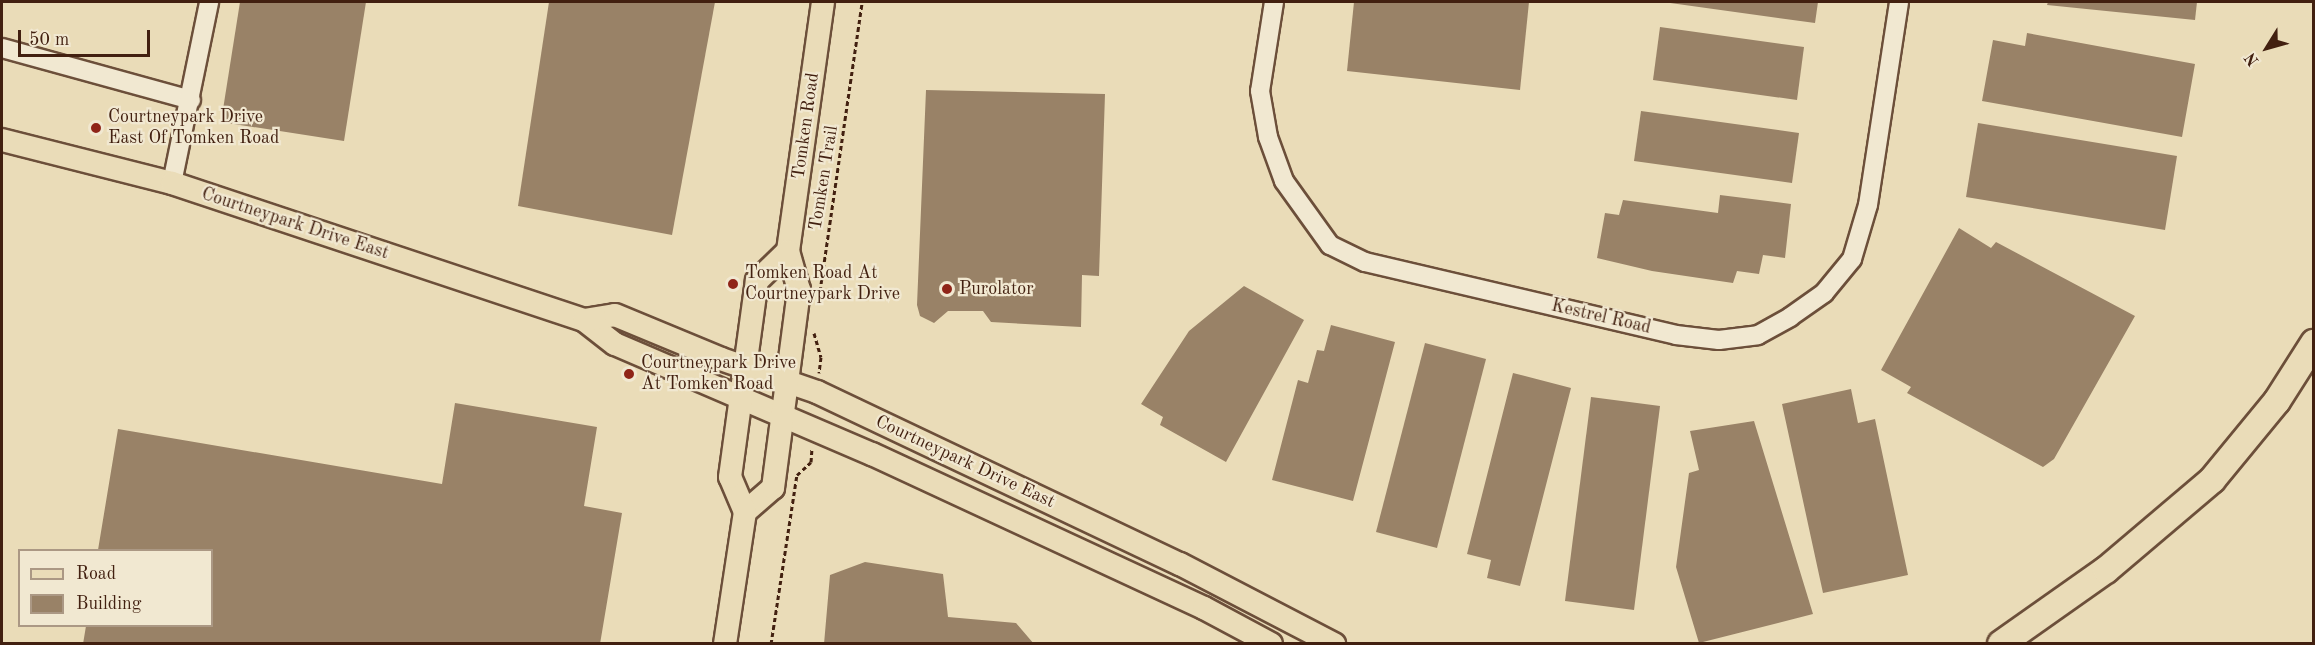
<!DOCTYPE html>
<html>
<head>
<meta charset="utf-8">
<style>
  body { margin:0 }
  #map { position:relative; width:2315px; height:645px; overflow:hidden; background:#eadcb8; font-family:"Old Standard TT",serif }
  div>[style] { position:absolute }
  .building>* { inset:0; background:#998267 }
  .path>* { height:3px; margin-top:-1.5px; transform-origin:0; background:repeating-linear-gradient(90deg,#422010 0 4.5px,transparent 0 7.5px) }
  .roads { filter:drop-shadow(2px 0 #6c4f3a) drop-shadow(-2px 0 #6c4f3a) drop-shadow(0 2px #6c4f3a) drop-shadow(0 -2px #6c4f3a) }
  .minor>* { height:18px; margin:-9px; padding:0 9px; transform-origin:9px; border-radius:9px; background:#f1e8d1 }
  .major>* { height:22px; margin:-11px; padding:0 11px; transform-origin:11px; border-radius:11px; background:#eadcb8 }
  .highway>* { height:26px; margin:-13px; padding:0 13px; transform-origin:13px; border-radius:13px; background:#eadcb8 }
  .dots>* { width:16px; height:16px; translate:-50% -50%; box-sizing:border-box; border:3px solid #f1e8d1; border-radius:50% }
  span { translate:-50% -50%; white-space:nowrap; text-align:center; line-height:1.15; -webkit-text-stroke:4.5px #f1e8d1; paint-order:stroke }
  .poi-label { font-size:18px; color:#422010 }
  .left { translate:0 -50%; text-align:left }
  .street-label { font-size:18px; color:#422010 }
  .frame { position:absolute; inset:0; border:3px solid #422010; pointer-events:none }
  .legend { position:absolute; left:18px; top:549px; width:195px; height:78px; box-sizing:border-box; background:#f1e8d1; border:2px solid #ab9884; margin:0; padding:8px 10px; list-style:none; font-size:18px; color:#422010 }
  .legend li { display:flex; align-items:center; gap:12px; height:30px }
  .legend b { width:30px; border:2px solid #ab9884 }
  .north { position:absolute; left:2237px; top:18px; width:60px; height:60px; -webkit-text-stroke:4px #f1e8d1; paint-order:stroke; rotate:233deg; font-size:16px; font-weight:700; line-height:24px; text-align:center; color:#422010 }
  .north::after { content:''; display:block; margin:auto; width:21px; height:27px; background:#422010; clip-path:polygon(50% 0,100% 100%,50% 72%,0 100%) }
  .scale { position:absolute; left:18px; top:30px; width:132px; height:27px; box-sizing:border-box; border:3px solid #422010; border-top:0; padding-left:8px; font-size:18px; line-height:21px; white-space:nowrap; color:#422010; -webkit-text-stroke:4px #f1e8d1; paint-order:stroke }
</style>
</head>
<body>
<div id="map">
  <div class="building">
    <i style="clip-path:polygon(240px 2px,366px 2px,344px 141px,221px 122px)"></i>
    <i style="clip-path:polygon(549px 2px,715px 2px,672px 235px,518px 206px)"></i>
    <i style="clip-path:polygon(1354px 2px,1529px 2px,1520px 90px,1347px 71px)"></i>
    <i style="clip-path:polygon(1663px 2px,1818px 2px,1815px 23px)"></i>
    <i style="clip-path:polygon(2048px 2px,2197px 2px,2195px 20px,2047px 5px)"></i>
    <i style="clip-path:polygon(1660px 27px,1804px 47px,1797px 100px,1653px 80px)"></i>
    <i style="clip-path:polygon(2027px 33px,2195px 64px,2182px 137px,1982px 101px,1993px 40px,2025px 46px)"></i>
    <i style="clip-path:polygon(926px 90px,1105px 94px,1099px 276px,1082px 275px,1081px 327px,991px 322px,983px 311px,948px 311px,934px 323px,920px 316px,917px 305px)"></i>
    <i style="clip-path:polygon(1641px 111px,1799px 133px,1792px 183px,1634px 161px)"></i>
    <i style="clip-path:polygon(1978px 123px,2177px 156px,2165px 230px,1966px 197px)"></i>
    <i style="clip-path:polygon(1720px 195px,1791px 204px,1785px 258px,1763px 255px,1759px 274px,1737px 271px,1733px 283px,1652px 271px,1597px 258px,1605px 213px,1619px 215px,1623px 200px,1718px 213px)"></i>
    <i style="clip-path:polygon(1959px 228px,1991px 248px,1996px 242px,2135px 316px,2054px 459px,2043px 467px,1907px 393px,1911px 387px,1881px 370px)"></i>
    <i style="clip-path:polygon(1244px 286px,1304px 320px,1226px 462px,1160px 425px,1163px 417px,1141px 404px,1189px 331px)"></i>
    <i style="clip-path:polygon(1331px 325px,1395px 342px,1353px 501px,1272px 480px,1298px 380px,1308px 383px,1317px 350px,1324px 351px)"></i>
    <i style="clip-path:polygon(1425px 343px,1486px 359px,1437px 548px,1376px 532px)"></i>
    <i style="clip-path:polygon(1513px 373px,1571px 388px,1520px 586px,1487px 578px,1491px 560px,1467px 554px)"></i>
    <i style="clip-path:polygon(1851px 389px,1858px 423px,1875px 419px,1908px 575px,1823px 593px,1782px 404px)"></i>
    <i style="clip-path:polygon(1591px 397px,1660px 406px,1634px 610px,1565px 601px)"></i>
    <i style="clip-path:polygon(455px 403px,597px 427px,584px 506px,622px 513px,600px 644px,83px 644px,86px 626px,212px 626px,212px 550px,98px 550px,118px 429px,442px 484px)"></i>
    <i style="clip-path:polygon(1754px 421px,1813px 614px,1699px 643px,1676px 567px,1689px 473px,1699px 470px,1690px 431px)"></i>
    <i style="clip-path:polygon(865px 562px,943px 574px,948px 617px,1016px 623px,1034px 644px,824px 644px,830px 575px)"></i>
  </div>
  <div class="path">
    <i style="left:820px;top:291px;width:292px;rotate:-81.7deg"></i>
    <i style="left:814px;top:333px;width:25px;rotate:74deg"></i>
    <i style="left:821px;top:357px;width:16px;rotate:97deg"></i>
    <i style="left:771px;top:644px;width:171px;rotate:-81.3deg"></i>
    <i style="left:797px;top:475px;width:19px;rotate:-43deg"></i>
    <i style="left:811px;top:462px;width:14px;rotate:-86deg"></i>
  </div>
  <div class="roads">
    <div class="minor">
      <i style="left:1274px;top:2px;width:90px;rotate:98.9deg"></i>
      <i style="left:1260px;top:91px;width:47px;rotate:80.1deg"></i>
      <i style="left:1268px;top:137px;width:47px;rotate:70deg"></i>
      <i style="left:1284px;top:181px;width:79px;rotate:54.3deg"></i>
      <i style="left:1330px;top:245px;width:39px;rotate:26deg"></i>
      <i style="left:1365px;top:262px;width:319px;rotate:13.2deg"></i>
      <i style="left:1676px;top:335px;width:43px;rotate:6.6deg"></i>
      <i style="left:1719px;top:340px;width:39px;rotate:-7deg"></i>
      <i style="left:1758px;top:335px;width:37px;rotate:-29deg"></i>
      <i style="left:1790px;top:317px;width:42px;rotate:-35.2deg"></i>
      <i style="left:1824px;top:293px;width:44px;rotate:-50.5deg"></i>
      <i style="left:1852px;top:259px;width:56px;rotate:-73.5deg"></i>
      <i style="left:1868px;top:205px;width:205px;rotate:-81.3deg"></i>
      <i style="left:2px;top:48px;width:196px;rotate:15.4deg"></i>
      <i style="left:172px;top:183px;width:185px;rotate:-78.4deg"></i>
    </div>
    <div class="major">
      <i style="left:2px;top:140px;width:175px;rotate:14.2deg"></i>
      <i style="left:172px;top:183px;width:434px;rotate:18.4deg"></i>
      <i style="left:584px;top:320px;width:39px;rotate:38deg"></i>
      <i style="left:615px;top:344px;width:280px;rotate:23.2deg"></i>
      <i style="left:872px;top:454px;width:366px;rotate:24.9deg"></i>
      <i style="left:1204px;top:608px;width:76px;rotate:28.2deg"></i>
      <i style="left:584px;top:320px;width:31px;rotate:-9deg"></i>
      <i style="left:615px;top:315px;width:115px;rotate:22.5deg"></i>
      <i style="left:721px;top:359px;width:102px;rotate:19deg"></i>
      <i style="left:817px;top:392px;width:402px;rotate:25.4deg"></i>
      <i style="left:1180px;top:564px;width:174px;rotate:27.5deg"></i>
      <i style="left:745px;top:512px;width:37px;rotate:-41deg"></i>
      <i style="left:773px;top:488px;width:200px;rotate:-82.5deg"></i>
      <i style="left:799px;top:290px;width:41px;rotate:-105.8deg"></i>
      <i style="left:788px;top:251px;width:251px;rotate:-82deg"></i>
      <i style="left:725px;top:644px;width:134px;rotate:-81.4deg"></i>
      <i style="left:745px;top:512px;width:38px;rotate:-113deg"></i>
      <i style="left:730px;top:477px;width:198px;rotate:-82.2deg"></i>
      <i style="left:757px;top:281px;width:43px;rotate:-44.1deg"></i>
    </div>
    <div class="highway">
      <i style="left:2001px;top:644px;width:128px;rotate:-35.2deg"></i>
      <i style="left:2106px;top:570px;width:139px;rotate:-40.3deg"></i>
      <i style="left:2212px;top:480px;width:102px;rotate:-50.6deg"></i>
      <i style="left:2277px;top:401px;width:69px;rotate:-57.5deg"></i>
    </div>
  </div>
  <div class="dots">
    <i style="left:96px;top:128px;background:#8f2418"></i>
    <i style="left:733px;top:284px;background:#8f2418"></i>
    <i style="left:947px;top:289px;background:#8f2418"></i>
    <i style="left:629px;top:374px;background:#8f2418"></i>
  </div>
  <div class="poi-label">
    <span class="left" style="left:108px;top:128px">Courtneypark Drive<br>East Of Tomken Road</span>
    <span class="left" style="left:745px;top:284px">Tomken Road At<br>Courtneypark Drive</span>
    <span class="left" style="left:959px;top:289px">Purolator</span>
    <span class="left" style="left:641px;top:374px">Courtneypark Drive<br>At Tomken Road</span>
  </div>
  <div class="street-label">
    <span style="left:806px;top:126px;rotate:-82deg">Tomken Road</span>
    <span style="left:824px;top:178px;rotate:-81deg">Tomken Trail</span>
    <span style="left:295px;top:224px;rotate:18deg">Courtneypark Drive East</span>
    <span style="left:1601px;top:317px;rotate:13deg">Kestrel Road</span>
    <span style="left:965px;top:462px;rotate:25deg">Courtneypark Drive East</span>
  </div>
  <div class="frame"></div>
  <ul class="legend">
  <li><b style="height:8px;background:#eadcb8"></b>Road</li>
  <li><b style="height:16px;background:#998267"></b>Building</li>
  </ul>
  <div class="north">N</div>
  <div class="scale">50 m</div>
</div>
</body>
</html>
